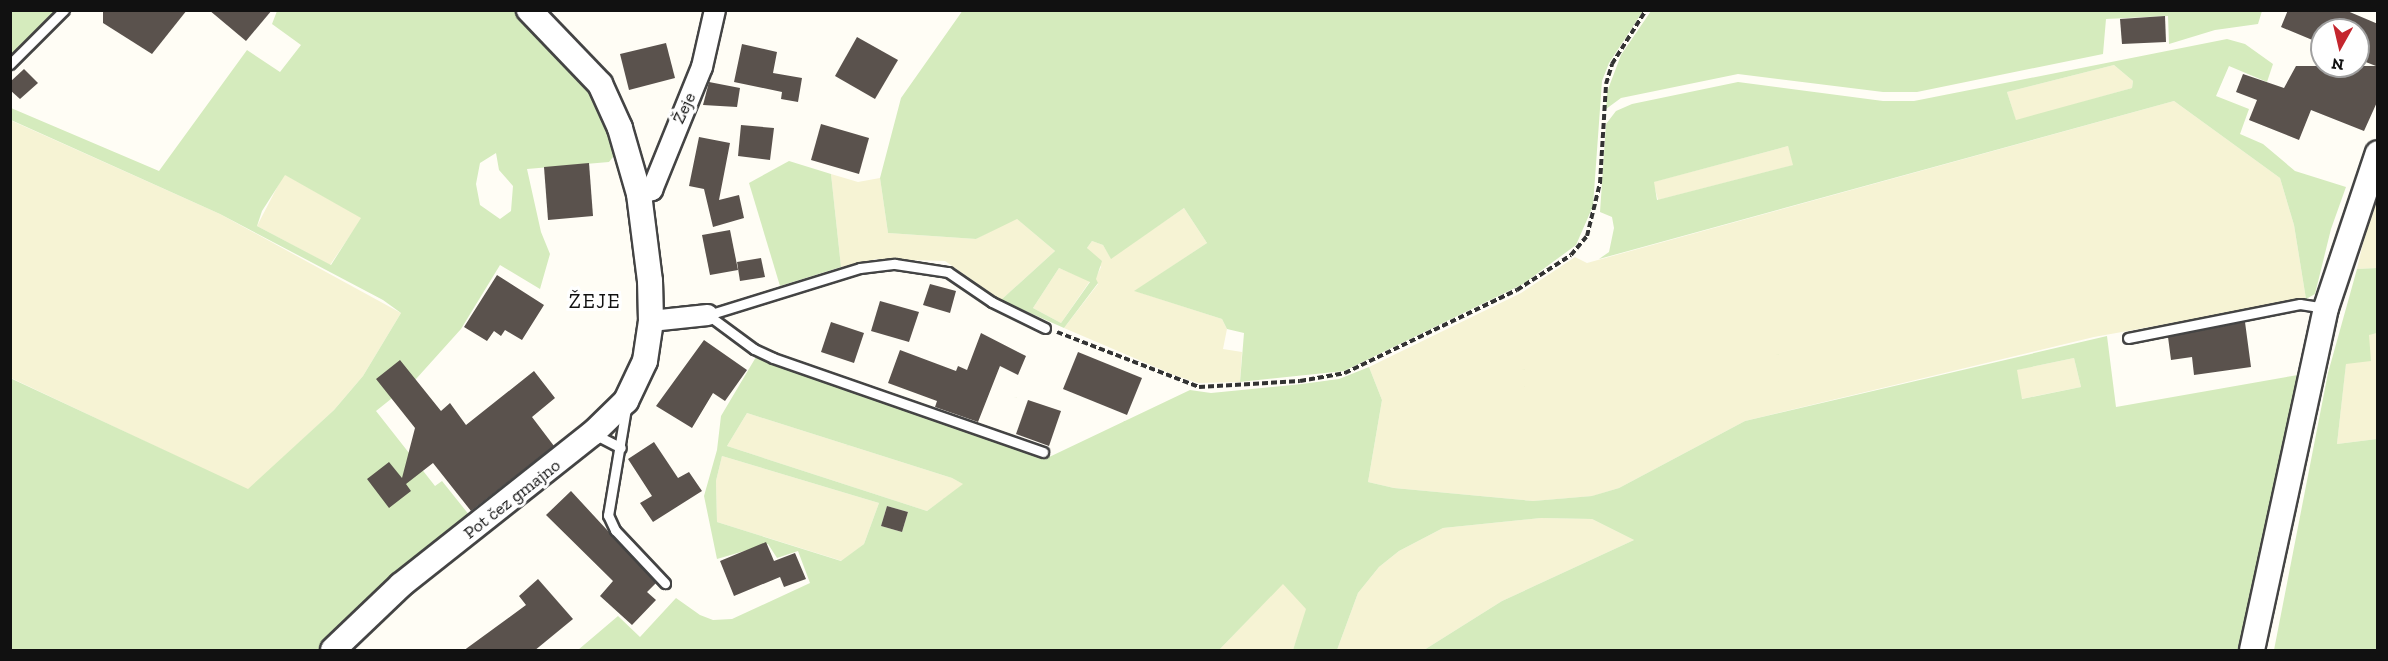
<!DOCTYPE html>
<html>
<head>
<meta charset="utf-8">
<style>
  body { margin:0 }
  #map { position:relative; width:2388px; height:661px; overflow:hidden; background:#fffdf5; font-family:"Zilla Slab",serif }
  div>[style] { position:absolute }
  .farmland>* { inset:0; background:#f6f3d4 }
  .green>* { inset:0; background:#d5ebbd }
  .building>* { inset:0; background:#5a524d }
  .path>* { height:4px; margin-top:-2px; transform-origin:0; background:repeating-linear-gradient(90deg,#333 0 6px,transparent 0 9px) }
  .roads { filter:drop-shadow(2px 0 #444) drop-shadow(-2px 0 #444) drop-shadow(0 2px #444) drop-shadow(0 -2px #444) }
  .service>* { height:9px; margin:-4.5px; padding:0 4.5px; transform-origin:4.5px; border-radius:4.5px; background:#fff }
  .minor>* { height:20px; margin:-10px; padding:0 10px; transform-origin:10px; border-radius:10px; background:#fff }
  .tertiary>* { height:24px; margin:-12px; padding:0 12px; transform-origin:12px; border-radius:12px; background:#fff }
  span { translate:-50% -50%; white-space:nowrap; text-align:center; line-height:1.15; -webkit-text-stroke:6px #fff; paint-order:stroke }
  .street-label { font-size:18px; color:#111 }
  .quarter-label { font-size:21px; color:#111; letter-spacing:1.5px }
  .frame { position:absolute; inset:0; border:12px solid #111; pointer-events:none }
  .north { position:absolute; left:2310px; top:18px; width:60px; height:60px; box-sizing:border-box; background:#fff; border:2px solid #a0a0a0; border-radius:50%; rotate:188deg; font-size:16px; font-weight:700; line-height:24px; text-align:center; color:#111 }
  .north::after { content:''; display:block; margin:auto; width:21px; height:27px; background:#c4262e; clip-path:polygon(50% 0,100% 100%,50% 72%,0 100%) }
</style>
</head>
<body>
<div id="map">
  <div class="farmland">
    <i style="clip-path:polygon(2114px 65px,2133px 81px,2132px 88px,2016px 121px,2007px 92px)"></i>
    <i style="clip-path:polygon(2174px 101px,2280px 178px,2294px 225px,2306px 299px,2094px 337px,1745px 421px,1619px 488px,1593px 496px,1533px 501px,1394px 488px,1368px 482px,1382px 400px,1369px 367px,1521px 293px,1575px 257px,1587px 263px)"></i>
    <i style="clip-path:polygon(10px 120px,220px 214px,401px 313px,363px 376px,334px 410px,248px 490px,11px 378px)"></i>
    <i style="clip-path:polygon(1788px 146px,1794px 165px,1658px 200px,1653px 182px)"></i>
    <i style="clip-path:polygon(284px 174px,362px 218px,330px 265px,257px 226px)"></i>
    <i style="clip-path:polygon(831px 174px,858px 182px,880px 178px,888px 233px,976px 239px,1016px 218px,1055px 251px,1001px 300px,945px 261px,877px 259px,841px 267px)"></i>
    <i style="clip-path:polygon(2377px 194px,2377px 268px,2357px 269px,2366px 230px)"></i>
    <i style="clip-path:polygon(1184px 208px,1207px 243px,1135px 291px,1222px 319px,1227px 329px,1223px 349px,1242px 352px,1240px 382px,1198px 383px,1174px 375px,1064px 328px,1098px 284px,1095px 279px,1101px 267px,1087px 248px,1092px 241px,1103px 245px,1111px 258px)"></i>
    <i style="clip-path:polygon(1059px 268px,1090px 281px,1061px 323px,1033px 308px)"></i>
    <i style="clip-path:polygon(2377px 333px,2377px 439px,2337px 444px,2346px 363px,2369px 334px)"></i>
    <i style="clip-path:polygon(2074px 358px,2081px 387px,2021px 399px,2016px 370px)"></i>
    <i style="clip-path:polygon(747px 413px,952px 478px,964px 484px,927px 511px,727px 446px)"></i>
    <i style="clip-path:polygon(722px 456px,879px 503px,864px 544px,842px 561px,717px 522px,716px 481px)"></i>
    <i style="clip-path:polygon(1541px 518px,1592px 519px,1634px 540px,1502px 601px,1424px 650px,1337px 650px,1358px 593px,1379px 567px,1399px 551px,1443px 528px)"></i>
    <i style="clip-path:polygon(1283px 583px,1307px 609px,1293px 650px,1219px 650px)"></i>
  </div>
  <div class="green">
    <i style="clip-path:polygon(11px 10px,55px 11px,11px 56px,10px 11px)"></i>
    <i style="clip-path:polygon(evenodd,514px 10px,592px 93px,617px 152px,609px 162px,527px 169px,541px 232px,550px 254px,540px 289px,500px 265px,461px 329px,416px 379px,376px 411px,435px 486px,442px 481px,474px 521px,324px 650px,11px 650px,10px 378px,248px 489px,334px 410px,363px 376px,401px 313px,383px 300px,220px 214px,11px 120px,11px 108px,159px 171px,247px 50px,280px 72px,301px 45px,272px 24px,277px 11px,514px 10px,496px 153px,499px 170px,513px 186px,511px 211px,500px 219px,480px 205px,476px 184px,480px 163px,496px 153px,514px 10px,285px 175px,361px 218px,331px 265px,257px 226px,262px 211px,285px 175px)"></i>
    <i style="clip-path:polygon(evenodd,963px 10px,1643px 10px,1643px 11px,1609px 63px,1602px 81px,1593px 206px,1576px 245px,1523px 284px,1344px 371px,1240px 382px,1244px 333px,1227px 329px,1222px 319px,1134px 291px,1207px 243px,1184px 208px,1111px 259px,1103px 245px,1092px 241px,1087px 248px,1102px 261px,1096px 279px,1098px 283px,1064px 328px,1001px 300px,1055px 251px,1017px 219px,976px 239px,888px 233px,880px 178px,901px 98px,963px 10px,1059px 268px,1090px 282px,1061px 323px,1033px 308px,1059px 268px)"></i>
    <i style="clip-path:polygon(1651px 11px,2262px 11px,2258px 24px,2215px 30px,2169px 44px,2168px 16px,2106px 19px,2103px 54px,1917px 92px,1883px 92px,1738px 74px,1621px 98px,1606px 109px,1607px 92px,1621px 55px)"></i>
    <i style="clip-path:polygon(evenodd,2227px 39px,2245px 44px,2273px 64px,2267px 82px,2229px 66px,2216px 96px,2249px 109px,2240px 134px,2263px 144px,2295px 171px,2346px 187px,2331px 229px,2315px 294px,2306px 299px,2294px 225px,2280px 178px,2174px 101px,1599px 259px,1609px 252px,1614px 228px,1612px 217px,1600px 212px,1606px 124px,1616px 111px,1632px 104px,1738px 82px,1883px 101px,1914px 101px,2227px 39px,2114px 65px,2133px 81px,2132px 88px,2016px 120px,2007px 92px,2114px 65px,2227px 39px,1788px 146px,1793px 165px,1657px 200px,1654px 182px,1788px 146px)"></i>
    <i style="clip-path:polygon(789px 161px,831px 174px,841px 267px,780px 286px,749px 183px)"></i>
    <i style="clip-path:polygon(2377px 268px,2377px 333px,2369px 335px,2371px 361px,2346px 364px,2337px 444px,2377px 439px,2377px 650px,2274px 650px,2328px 373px,2357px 269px)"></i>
    <i style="clip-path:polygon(evenodd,2107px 336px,2116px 407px,2298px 375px,2238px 650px,1424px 650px,1502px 601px,1634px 540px,1592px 519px,1541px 518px,1443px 528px,1399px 551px,1379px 567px,1358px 593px,1337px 650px,1293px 650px,1306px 609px,1283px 584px,1219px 650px,578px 650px,618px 616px,640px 637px,676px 598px,700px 615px,713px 620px,732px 619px,810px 583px,798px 551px,777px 558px,768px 544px,717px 559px,704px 496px,717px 450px,721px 416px,756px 357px,1045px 459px,1190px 390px,1211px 393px,1302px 384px,1339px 379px,1369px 367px,1382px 400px,1368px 482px,1394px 488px,1533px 501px,1592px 496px,1619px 488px,1745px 421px,2107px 336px,2074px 358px,2081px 387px,2022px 399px,2017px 370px,2074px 358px,2107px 336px,747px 413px,952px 478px,963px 484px,927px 511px,727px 446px,747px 413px,2107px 336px,722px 456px,879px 503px,864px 544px,841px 561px,717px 522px,716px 481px,722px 456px,2107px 336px,887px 506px,908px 512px,902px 532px,881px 526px,887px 506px)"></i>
  </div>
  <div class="building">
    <i style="clip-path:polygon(103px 10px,187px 10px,152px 54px,103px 23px)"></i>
    <i style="clip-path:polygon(209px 10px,272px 10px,246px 41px)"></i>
    <i style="clip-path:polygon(2288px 10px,2345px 10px,2378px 24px,2378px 100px,2364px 131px,2311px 110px,2299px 140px,2249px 120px,2257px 100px,2236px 92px,2243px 74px,2284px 88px,2296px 66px,2376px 66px,2358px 59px,2358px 30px,2322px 30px,2322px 44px,2281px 27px)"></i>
    <i style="clip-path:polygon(2165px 16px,2166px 42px,2122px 44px,2120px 19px)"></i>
    <i style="clip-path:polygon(857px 37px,898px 60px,875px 99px,835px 76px)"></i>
    <i style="clip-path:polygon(666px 43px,675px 78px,629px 90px,620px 54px)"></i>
    <i style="clip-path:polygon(742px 44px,777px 52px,773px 73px,802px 78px,798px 102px,781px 99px,782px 92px,734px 82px)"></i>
    <i style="clip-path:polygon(24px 69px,38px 83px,20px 99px,10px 90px,10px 82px)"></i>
    <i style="clip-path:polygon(709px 82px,740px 88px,737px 107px,703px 105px)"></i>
    <i style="clip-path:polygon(821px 124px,869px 138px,859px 174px,811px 160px)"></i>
    <i style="clip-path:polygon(741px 125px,774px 128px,770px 160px,738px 156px)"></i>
    <i style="clip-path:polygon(699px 137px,730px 143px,719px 200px,739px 195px,744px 218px,713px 227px,704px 189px,689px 186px)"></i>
    <i style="clip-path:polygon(589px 163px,593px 216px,548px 220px,544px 167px)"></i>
    <i style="clip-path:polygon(730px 230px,738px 270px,710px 275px,702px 235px)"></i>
    <i style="clip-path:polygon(761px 258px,765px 277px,740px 281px,737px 262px)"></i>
    <i style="clip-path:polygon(497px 275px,544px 305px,522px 340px,505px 330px,501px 336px,494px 331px,487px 341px,464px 327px)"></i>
    <i style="clip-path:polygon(930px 284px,956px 291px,950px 313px,923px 305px)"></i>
    <i style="clip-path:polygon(880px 301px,919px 312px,909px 342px,871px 331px)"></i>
    <i style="clip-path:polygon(831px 322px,864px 333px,854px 363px,821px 352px)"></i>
    <i style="clip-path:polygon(2245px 322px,2251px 367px,2194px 375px,2192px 357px,2171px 360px,2168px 337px)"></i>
    <i style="clip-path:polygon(981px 333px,1026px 356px,1018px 375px,1000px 366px,978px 422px,935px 407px,937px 401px,888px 383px,900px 350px,956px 371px,958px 366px,967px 370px)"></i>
    <i style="clip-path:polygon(704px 340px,747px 370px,725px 401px,713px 393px,692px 428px,656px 406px)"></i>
    <i style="clip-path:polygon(1078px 352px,1142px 378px,1127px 415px,1063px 389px)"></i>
    <i style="clip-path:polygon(400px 360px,441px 411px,450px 403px,466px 425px,534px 371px,555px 398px,532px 417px,554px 446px,471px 511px,433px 463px,406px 484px,411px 491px,389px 508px,367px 479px,389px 462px,402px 478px,415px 428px,376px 379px)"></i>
    <i style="clip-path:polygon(1028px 400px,1061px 411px,1049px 446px,1016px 434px)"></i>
    <i style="clip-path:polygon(654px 442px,678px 478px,689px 472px,702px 491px,653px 522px,640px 503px,652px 496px,628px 459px)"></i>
    <i style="clip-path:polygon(571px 491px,656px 583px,647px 592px,656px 600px,632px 625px,600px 596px,613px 581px,546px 515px)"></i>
    <i style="clip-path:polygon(887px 506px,908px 512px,902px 532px,881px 526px)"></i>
    <i style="clip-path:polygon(766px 542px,774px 561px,795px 553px,806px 579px,784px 587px,780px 577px,734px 596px,720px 561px)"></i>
    <i style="clip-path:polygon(538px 579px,573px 619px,534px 651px,463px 651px,526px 605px,519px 596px)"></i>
  </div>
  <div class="path">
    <i style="left:1057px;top:332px;width:152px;rotate:21.2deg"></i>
    <i style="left:1199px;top:387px;width:101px;rotate:-3.4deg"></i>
    <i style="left:1300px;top:381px;width:46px;rotate:-10.1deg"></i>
    <i style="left:1345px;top:373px;width:191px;rotate:-25.8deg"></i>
    <i style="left:1517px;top:290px;width:64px;rotate:-32.9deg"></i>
    <i style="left:1571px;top:255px;width:25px;rotate:-50deg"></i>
    <i style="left:1587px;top:236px;width:55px;rotate:-76.2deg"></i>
    <i style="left:1600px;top:183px;width:99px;rotate:-86.5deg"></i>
    <i style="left:1606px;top:84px;width:21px;rotate:-73deg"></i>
    <i style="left:1612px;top:64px;width:64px;rotate:-57.8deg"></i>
  </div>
  <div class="roads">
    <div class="service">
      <i style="left:10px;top:64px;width:76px;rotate:-45deg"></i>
      <i style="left:708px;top:315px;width:57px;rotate:36.5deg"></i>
      <i style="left:754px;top:349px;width:21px;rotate:25deg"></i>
      <i style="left:773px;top:358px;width:286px;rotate:19.2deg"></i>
      <i style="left:708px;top:315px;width:159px;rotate:-17.2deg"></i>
      <i style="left:860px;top:268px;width:35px;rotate:-7deg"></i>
      <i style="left:895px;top:264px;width:54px;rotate:8.6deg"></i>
      <i style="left:948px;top:272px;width:53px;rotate:34.3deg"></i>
      <i style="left:992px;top:302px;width:59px;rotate:26.1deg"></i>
      <i style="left:2128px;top:338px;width:175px;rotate:-11.2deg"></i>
      <i style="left:2300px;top:304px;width:24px;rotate:9deg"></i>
      <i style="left:626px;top:408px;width:109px;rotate:99.5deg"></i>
      <i style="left:608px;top:515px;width:17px;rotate:65deg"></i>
      <i style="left:615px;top:530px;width:73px;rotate:46.7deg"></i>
      <i style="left:594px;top:434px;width:30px;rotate:27deg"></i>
    </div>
    <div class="minor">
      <i style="left:639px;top:194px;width:14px;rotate:-17deg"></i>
      <i style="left:652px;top:190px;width:133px;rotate:-67.9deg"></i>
      <i style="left:702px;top:67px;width:58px;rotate:-77.2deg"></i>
      <i style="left:651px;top:321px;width:57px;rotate:-6deg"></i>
    </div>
    <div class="tertiary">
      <i style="left:333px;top:650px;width:94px;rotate:-43.7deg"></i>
      <i style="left:401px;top:585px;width:245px;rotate:-38.4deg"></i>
      <i style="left:593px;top:433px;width:46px;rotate:-44.1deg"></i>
      <i style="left:626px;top:401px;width:44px;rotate:-64.6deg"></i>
      <i style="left:645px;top:361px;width:40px;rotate:-81.5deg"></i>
      <i style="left:651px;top:321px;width:40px;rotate:-91.4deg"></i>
      <i style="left:650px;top:281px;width:88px;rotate:-97.2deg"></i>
      <i style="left:639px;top:194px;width:69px;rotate:-106.1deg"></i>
      <i style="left:620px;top:128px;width:48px;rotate:-114.4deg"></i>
      <i style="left:600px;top:84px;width:103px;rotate:-133.8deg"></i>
      <i style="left:2252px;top:650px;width:350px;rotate:-77.8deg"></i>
      <i style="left:2326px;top:308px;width:163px;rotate:-71.5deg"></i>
    </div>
  </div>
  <div class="street-label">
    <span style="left:684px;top:108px;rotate:-65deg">Žeje</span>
    <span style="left:512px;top:499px;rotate:-38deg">Pot čez gmajno</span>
  </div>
  <div class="quarter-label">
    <span style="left:595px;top:301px">ŽEJE</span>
  </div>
  <div class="frame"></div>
  <div class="north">N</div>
</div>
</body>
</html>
